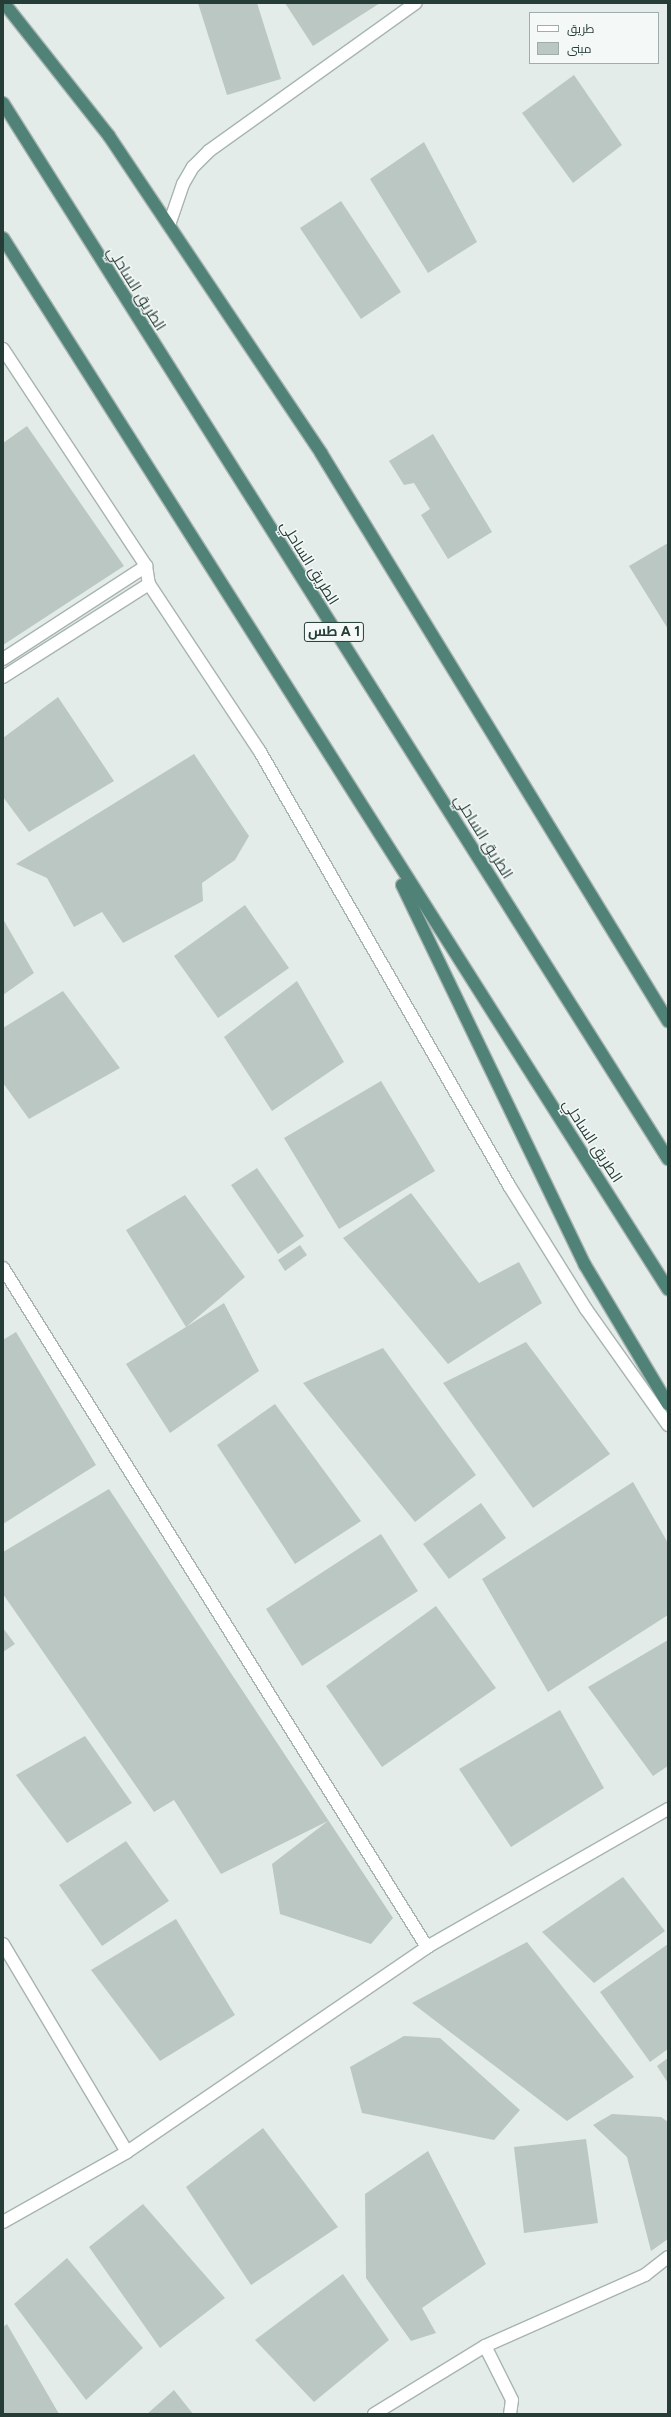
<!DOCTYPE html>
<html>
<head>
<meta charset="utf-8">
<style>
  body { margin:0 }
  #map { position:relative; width:671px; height:2417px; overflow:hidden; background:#e4ece9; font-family:Figtree,Cairo,sans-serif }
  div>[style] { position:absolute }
  .building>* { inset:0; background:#bac7c2 }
  .roads { filter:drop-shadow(1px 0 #a7b4b0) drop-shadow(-1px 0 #a7b4b0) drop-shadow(0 1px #a7b4b0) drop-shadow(0 -1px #a7b4b0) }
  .minor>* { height:12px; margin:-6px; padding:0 6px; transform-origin:6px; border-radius:6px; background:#fff }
  .tertiary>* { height:12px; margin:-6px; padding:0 6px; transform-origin:6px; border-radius:6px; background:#fff }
  .trunk>* { height:12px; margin:-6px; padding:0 6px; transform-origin:6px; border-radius:6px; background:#508278 }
  span { translate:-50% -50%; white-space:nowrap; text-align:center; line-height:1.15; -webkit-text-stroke:3px #f4f9f7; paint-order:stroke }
  .shield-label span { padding:1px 3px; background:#f4f9f7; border:1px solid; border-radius:3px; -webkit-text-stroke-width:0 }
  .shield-label { font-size:14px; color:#253c37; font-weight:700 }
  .street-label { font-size:15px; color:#253c37 }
  .frame { position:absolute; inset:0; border:4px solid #253c37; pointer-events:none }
  .legend { position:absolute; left:529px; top:12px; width:130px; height:52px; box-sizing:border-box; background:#f4f9f7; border:1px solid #a1adaa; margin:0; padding:5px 7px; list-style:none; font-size:12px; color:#253c37 }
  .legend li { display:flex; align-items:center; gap:8px; height:20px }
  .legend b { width:20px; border:1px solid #a1adaa }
</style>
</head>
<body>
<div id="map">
  <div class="building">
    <i style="clip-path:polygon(198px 3px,257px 3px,281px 79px,227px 95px)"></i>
    <i style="clip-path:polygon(285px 3px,380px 3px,313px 46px)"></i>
    <i style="clip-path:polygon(574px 75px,622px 145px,573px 183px,522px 113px)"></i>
    <i style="clip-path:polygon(424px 142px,477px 242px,428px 273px,370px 179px)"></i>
    <i style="clip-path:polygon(341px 201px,401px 292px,361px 319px,300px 228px)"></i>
    <i style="clip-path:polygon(27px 426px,124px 566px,3px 645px,3px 443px)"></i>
    <i style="clip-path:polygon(433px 434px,492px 532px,448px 559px,421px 515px,430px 509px,414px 483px,404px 485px,389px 461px)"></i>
    <i style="clip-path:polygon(668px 543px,668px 629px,629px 566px)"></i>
    <i style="clip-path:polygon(58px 697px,114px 781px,29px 832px,3px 797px,3px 738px)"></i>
    <i style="clip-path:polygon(194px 754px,249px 836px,235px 860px,202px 883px,203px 901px,123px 943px,102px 912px,74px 927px,47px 878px,16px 864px)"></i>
    <i style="clip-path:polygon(245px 905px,289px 968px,218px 1018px,174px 956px)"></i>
    <i style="clip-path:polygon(3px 919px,34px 973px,3px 995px)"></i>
    <i style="clip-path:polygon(297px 981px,344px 1062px,272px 1111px,224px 1037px)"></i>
    <i style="clip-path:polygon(63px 991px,120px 1068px,29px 1119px,3px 1083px,3px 1028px)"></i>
    <i style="clip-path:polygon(381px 1081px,435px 1171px,339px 1229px,284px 1138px)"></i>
    <i style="clip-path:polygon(257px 1168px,304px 1236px,278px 1254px,231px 1185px)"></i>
    <i style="clip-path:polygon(411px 1193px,479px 1283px,519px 1262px,542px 1303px,448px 1364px,343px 1238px)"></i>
    <i style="clip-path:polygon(185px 1195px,245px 1277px,186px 1327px,224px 1303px,259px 1371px,170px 1433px,126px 1364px,186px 1327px,126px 1230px)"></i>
    <i style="clip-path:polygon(300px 1245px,307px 1255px,285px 1271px,278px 1260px)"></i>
    <i style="clip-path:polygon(16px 1332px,96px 1465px,3px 1524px,3px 1340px)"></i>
    <i style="clip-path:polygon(526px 1342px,610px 1454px,533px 1508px,443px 1383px)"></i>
    <i style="clip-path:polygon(383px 1348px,476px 1475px,415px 1522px,303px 1383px)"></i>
    <i style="clip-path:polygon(275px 1404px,361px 1521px,295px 1564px,217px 1445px)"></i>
    <i style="clip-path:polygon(633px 1482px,668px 1543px,668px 1615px,548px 1692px,482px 1579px)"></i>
    <i style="clip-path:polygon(109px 1489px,393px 1918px,371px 1944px,280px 1914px,272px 1864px,328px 1821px,221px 1874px,174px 1800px,154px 1812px,3px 1594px,3px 1552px)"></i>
    <i style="clip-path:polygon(481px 1503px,506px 1538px,449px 1579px,423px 1544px)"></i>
    <i style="clip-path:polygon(381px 1534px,418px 1591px,302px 1666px,266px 1609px)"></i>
    <i style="clip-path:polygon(436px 1606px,496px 1688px,382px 1767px,326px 1686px)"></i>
    <i style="clip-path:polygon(3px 1628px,15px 1644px,3px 1652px)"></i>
    <i style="clip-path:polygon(668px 1640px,668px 1766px,653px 1776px,588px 1687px)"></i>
    <i style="clip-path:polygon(560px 1710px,604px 1788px,511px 1847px,459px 1769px)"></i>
    <i style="clip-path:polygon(85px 1736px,132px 1803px,67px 1843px,16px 1775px)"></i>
    <i style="clip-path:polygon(126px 1841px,169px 1901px,102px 1946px,59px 1885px)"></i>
    <i style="clip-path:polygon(623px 1877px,665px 1931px,594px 1983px,542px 1932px)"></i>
    <i style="clip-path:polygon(176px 1919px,235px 2015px,160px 2061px,91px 1970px)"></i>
    <i style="clip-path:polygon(527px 1942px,634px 2077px,567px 2121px,412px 2003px)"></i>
    <i style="clip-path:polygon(668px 1944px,668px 2049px,650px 2062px,600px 1992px)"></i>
    <i style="clip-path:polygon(404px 2036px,440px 2038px,520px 2110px,494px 2140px,362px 2113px,350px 2067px)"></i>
    <i style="clip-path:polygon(668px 2058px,668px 2083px,657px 2066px)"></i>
    <i style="clip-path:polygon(612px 2114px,661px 2117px,668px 2122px,668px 2239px,651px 2251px,627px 2157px,593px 2125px)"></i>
    <i style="clip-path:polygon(263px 2128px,338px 2227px,251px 2285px,186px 2187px)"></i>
    <i style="clip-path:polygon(586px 2139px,598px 2223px,524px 2233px,514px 2147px)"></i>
    <i style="clip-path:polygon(428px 2151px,486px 2264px,422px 2308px,436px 2333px,411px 2341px,366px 2278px,365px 2194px)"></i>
    <i style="clip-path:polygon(143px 2204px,225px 2298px,160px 2348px,89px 2247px)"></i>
    <i style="clip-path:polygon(67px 2258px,143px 2348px,86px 2400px,14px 2304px)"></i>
    <i style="clip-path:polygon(343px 2274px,389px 2340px,314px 2402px,255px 2340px)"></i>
    <i style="clip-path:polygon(7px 2324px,59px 2414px,3px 2414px,3px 2327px)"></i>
    <i style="clip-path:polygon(174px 2390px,193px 2414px,147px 2414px)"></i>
  </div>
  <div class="roads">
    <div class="minor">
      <i style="left:169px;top:225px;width:43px;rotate:-71.1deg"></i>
      <i style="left:183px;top:184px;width:20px;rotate:-60deg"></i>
      <i style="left:193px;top:167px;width:23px;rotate:-45deg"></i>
      <i style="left:209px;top:151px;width:254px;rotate:-35.6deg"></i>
      <i style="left:3px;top:659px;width:171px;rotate:-33deg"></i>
      <i style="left:3px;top:677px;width:173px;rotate:-32.5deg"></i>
      <i style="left:3px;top:1268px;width:801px;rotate:58.02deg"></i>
      <i style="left:3px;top:1944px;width:242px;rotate:59.2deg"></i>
      <i style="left:3px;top:2222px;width:142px;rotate:-29.4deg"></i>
      <i style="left:127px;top:2152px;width:363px;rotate:-34.3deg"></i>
      <i style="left:427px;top:1947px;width:278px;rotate:-29.8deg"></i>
      <i style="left:485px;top:2346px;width:60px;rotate:63.4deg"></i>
      <i style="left:512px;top:2400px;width:14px;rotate:98deg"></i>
      <i style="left:374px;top:2414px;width:130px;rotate:-31.5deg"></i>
      <i style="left:485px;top:2346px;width:175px;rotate:-23.9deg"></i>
      <i style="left:645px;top:2275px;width:29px;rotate:-38deg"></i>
    </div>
    <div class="tertiary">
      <i style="left:3px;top:349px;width:260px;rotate:56.6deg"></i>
      <i style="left:146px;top:566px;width:18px;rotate:81deg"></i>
      <i style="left:149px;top:584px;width:199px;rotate:56.5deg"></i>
      <i style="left:259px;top:750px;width:504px;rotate:60.13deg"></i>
      <i style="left:510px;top:1187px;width:144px;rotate:58.1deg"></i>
      <i style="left:586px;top:1309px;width:142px;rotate:54.7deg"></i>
    </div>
    <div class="trunk">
      <i style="left:4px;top:3px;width:169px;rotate:51.7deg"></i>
      <i style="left:109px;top:136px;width:381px;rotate:56.2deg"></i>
      <i style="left:321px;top:453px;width:666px;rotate:58.58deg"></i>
      <i style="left:3px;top:103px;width:1248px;rotate:57.8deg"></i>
      <i style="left:3px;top:238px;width:1244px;rotate:57.68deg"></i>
      <i style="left:402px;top:885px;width:422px;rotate:64.3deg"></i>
      <i style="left:585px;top:1265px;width:162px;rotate:59.2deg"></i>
    </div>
  </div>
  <div class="shield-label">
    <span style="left:334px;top:632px">طس A 1</span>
  </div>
  <div class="street-label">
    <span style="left:136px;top:289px;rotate:58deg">الطريق الساحلي</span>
    <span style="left:309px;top:563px;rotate:58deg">الطريق الساحلي</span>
    <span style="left:483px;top:837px;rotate:58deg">الطريق الساحلي</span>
    <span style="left:592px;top:1141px;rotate:57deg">الطريق الساحلي</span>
  </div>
  <div class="frame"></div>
  <ul class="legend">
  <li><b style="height:5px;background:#fff"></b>طريق</li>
  <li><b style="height:11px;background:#bac7c2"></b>مبنى</li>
  </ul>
</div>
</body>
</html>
